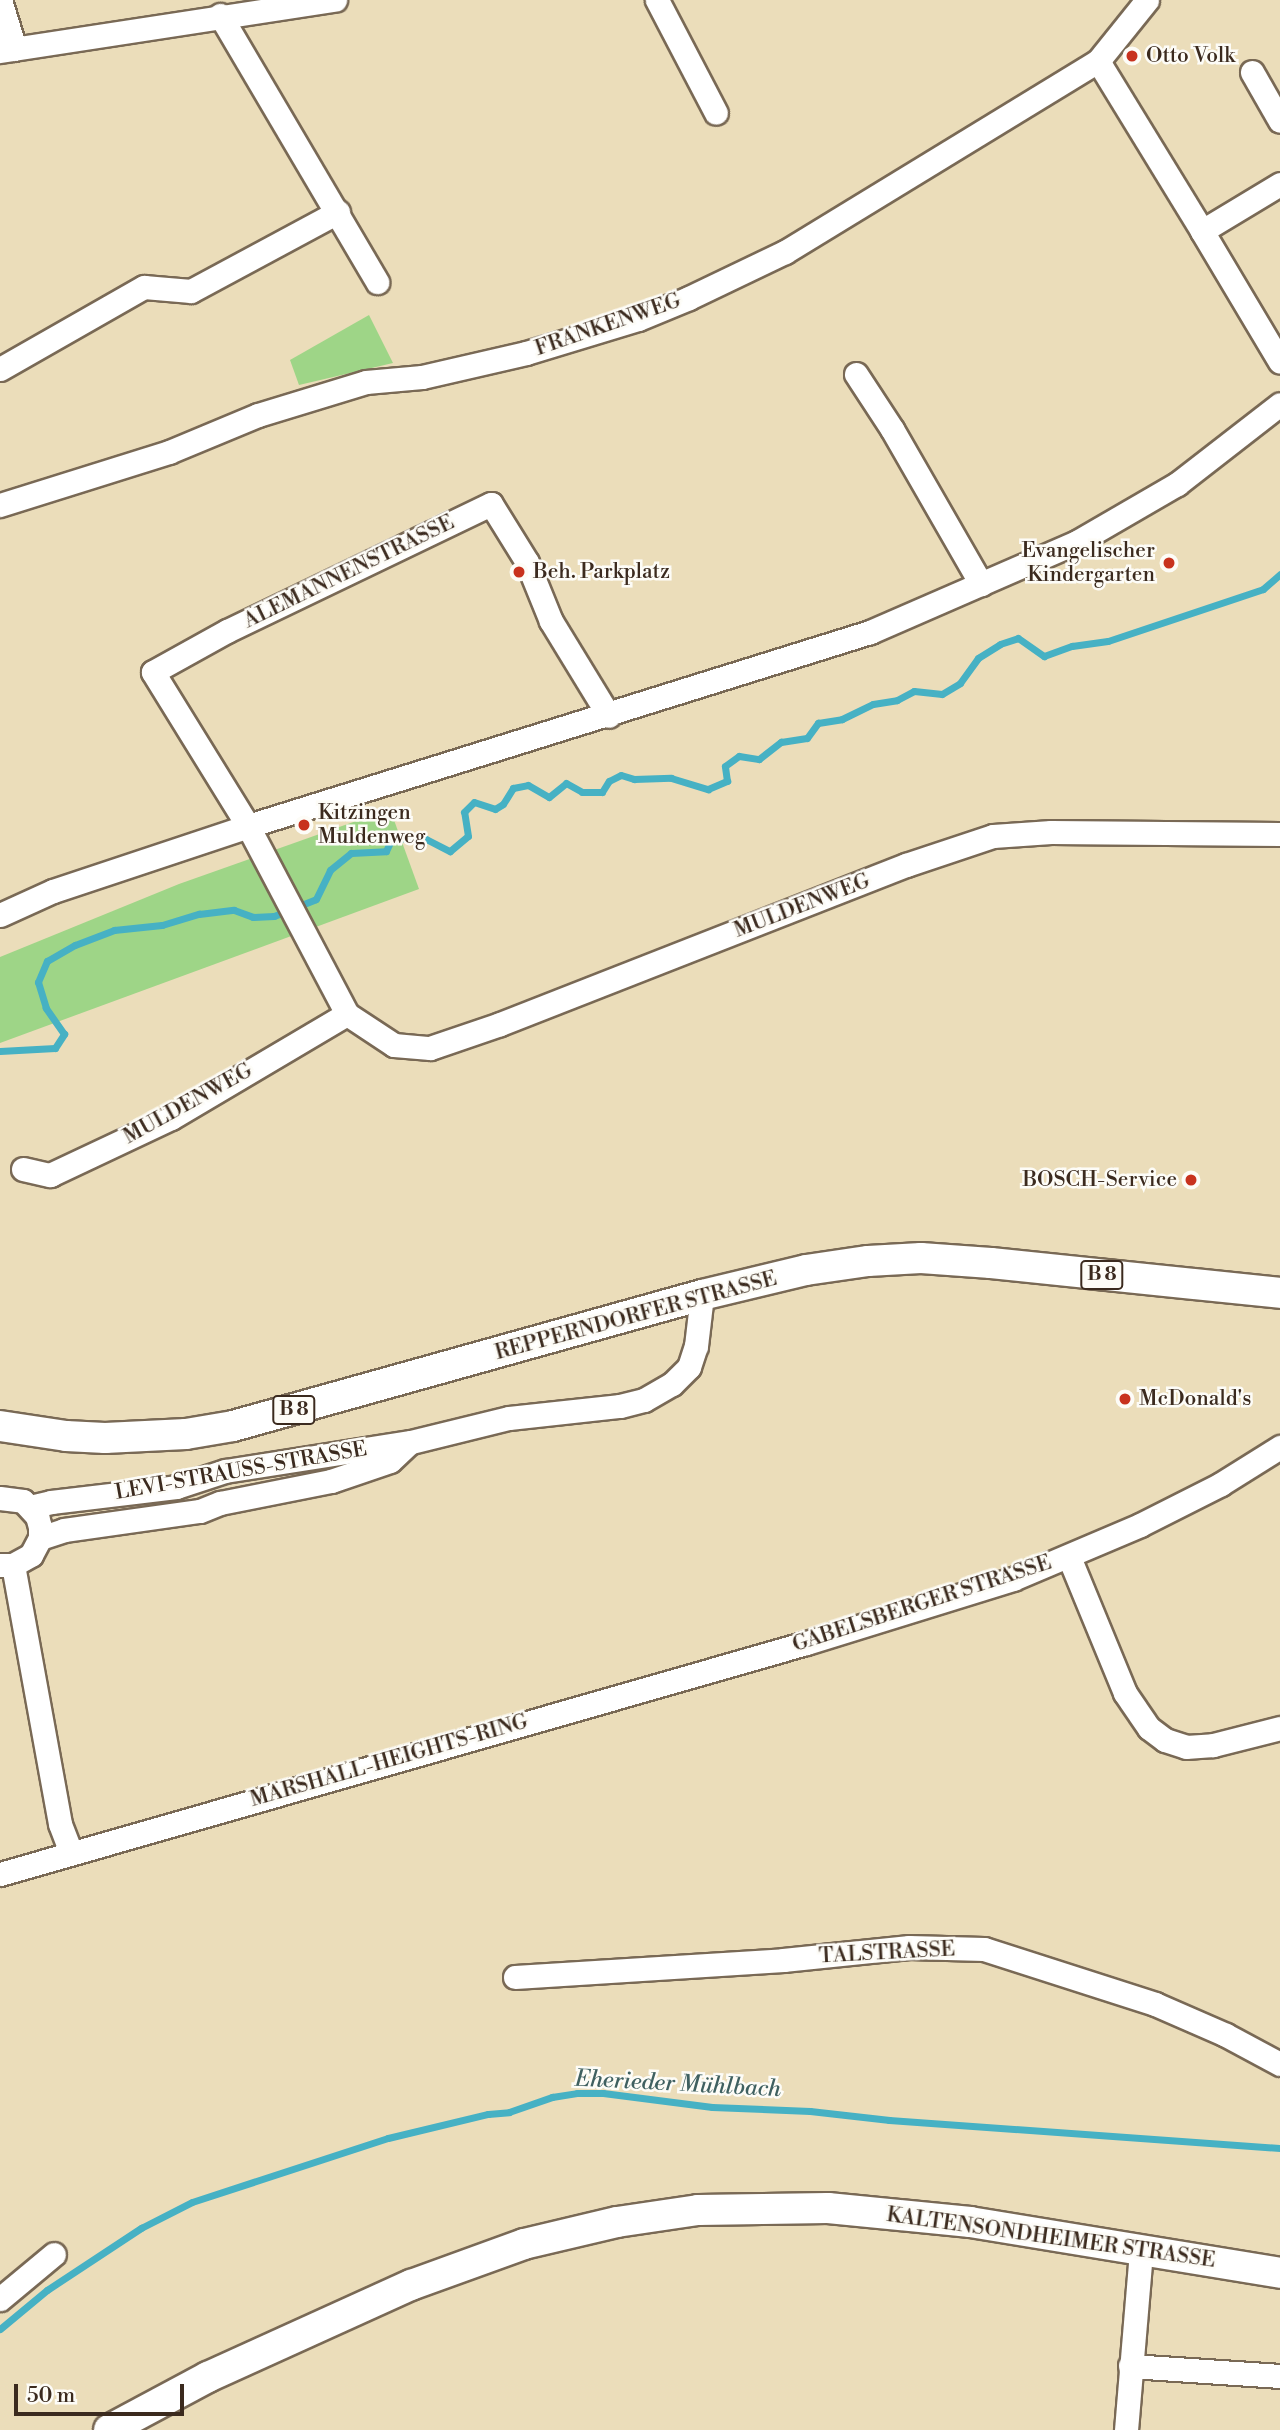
<!DOCTYPE html>
<html>
<head>
<meta charset="utf-8">
<style>
  body { margin:0 }
  #map { position:relative; width:1280px; height:2430px; overflow:hidden; background:#ebddba; font-family:"Libre Bodoni",serif }
  div>[style] { position:absolute }
  .green>* { inset:0; background:#9ed587 }
  .stream>* { height:7px; margin:-3.5px; padding:0 3.5px; transform-origin:3.5px; border-radius:3.5px; background:#46b1c4 }
  .roads { filter:drop-shadow(2px 0 #796955) drop-shadow(-2px 0 #796955) drop-shadow(0 2px #796955) drop-shadow(0 -2px #796955) }
  .minor>* { height:23px; margin:-11.5px; padding:0 11.5px; transform-origin:11.5px; border-radius:11.5px; background:#fff }
  .major>* { height:30px; margin:-15px; padding:0 15px; transform-origin:15px; border-radius:15px; background:#fff }
  .dots>* { width:19px; height:19px; translate:-50% -50%; box-sizing:border-box; border:4px solid #fdfcf7; border-radius:50% }
  span { translate:-50% -50%; white-space:nowrap; text-align:center; line-height:1.15; -webkit-text-stroke:5px #fdfcf7; paint-order:stroke }
  .shield-label span { padding:2px 5px; background:#fdfcf7; border:2px solid; border-radius:5px; -webkit-text-stroke-width:0 }
  .shield-label { font-size:19px; color:#3b2a1e; font-weight:700 }
  .poi-label { font-size:21px; color:#3b2a1e }
  .left { translate:0 -50%; text-align:left }
  .right { translate:-100% -50%; text-align:right }
  .street-label { font-size:21px; color:#3b2a1e }
  .water-label { font-size:23px; color:#3f6060; font-style:italic }
  .scale { position:absolute; left:14px; top:2384px; width:170px; height:32px; box-sizing:border-box; border:4px solid #3b2a1e; border-top:0; padding-left:9px; font-size:21px; line-height:24px; white-space:nowrap; color:#3b2a1e; -webkit-text-stroke:5px #fdfcf7; paint-order:stroke }
</style>
</head>
<body>
<div id="map">
  <div class="green">
    <i style="clip-path:polygon(369px 315px,393px 363px,299px 385px,290px 360px)"></i>
    <i style="clip-path:polygon(390px 809px,419px 889px,0 1043px,0 957px,179px 884px)"></i>
  </div>
  <div class="stream">
    <i style="left:0;top:1051px;width:55px;rotate:-3.1deg"></i>
    <i style="left:55px;top:1048px;width:17px;rotate:-57deg"></i>
    <i style="left:64px;top:1034px;width:32px;rotate:-125deg"></i>
    <i style="left:46px;top:1008px;width:27px;rotate:-107deg"></i>
    <i style="left:38px;top:982px;width:23px;rotate:-67deg"></i>
    <i style="left:47px;top:961px;width:32px;rotate:-30deg"></i>
    <i style="left:75px;top:945px;width:42px;rotate:-21deg"></i>
    <i style="left:114px;top:930px;width:48px;rotate:-5.9deg"></i>
    <i style="left:162px;top:925px;width:39px;rotate:-17deg"></i>
    <i style="left:199px;top:914px;width:35px;rotate:-7deg"></i>
    <i style="left:234px;top:910px;width:20px;rotate:20deg"></i>
    <i style="left:253px;top:917px;width:21px;rotate:-3deg"></i>
    <i style="left:274px;top:916px;width:45px;rotate:-22deg"></i>
    <i style="left:316px;top:899px;width:32px;rotate:-64deg"></i>
    <i style="left:330px;top:870px;width:27px;rotate:-39deg"></i>
    <i style="left:351px;top:853px;width:35px;rotate:-3deg"></i>
    <i style="left:386px;top:851px;width:14px;rotate:-65deg"></i>
    <i style="left:392px;top:838px;width:34px;rotate:2deg"></i>
    <i style="left:426px;top:839px;width:27px;rotate:27deg"></i>
    <i style="left:450px;top:851px;width:23px;rotate:-40deg"></i>
    <i style="left:468px;top:836px;width:24px;rotate:-99deg"></i>
    <i style="left:464px;top:812px;width:14px;rotate:-45deg"></i>
    <i style="left:474px;top:802px;width:22px;rotate:18deg"></i>
    <i style="left:495px;top:809px;width:9px;rotate:-32deg"></i>
    <i style="left:503px;top:804px;width:19px;rotate:-58deg"></i>
    <i style="left:513px;top:788px;width:15px;rotate:-11deg"></i>
    <i style="left:528px;top:785px;width:24px;rotate:30deg"></i>
    <i style="left:549px;top:797px;width:22px;rotate:-39deg"></i>
    <i style="left:566px;top:783px;width:18px;rotate:29deg"></i>
    <i style="left:582px;top:792px;width:20px"></i>
    <i style="left:602px;top:792px;width:13px;rotate:-58deg"></i>
    <i style="left:609px;top:781px;width:13px;rotate:-27deg"></i>
    <i style="left:621px;top:775px;width:14px;rotate:17deg"></i>
    <i style="left:634px;top:779px;width:37px;rotate:-2deg"></i>
    <i style="left:671px;top:778px;width:39px;rotate:17deg"></i>
    <i style="left:708px;top:789px;width:21px;rotate:-23deg"></i>
    <i style="left:727px;top:781px;width:15px;rotate:-98deg"></i>
    <i style="left:725px;top:766px;width:17px;rotate:-36deg"></i>
    <i style="left:739px;top:756px;width:20px;rotate:9deg"></i>
    <i style="left:759px;top:759px;width:28px;rotate:-38deg"></i>
    <i style="left:781px;top:742px;width:26px;rotate:-9deg"></i>
    <i style="left:807px;top:738px;width:19px;rotate:-54deg"></i>
    <i style="left:818px;top:723px;width:24px;rotate:-9deg"></i>
    <i style="left:842px;top:719px;width:34px;rotate:-26deg"></i>
    <i style="left:873px;top:704px;width:24px;rotate:-9deg"></i>
    <i style="left:897px;top:700px;width:19px;rotate:-28deg"></i>
    <i style="left:914px;top:691px;width:28px;rotate:6deg"></i>
    <i style="left:942px;top:694px;width:21px;rotate:-31deg"></i>
    <i style="left:960px;top:683px;width:31px;rotate:-54deg"></i>
    <i style="left:978px;top:658px;width:26px;rotate:-32deg"></i>
    <i style="left:1000px;top:644px;width:19px;rotate:-18deg"></i>
    <i style="left:1018px;top:638px;width:32px;rotate:35deg"></i>
    <i style="left:1044px;top:656px;width:30px;rotate:-20deg"></i>
    <i style="left:1072px;top:646px;width:36px;rotate:-8deg"></i>
    <i style="left:1108px;top:641px;width:163px;rotate:-18.5deg"></i>
    <i style="left:1263px;top:589px;width:23px;rotate:-41deg"></i>
    <i style="left:0;top:2329px;width:61px;rotate:-39.7deg"></i>
    <i style="left:47px;top:2290px;width:113px;rotate:-33.4deg"></i>
    <i style="left:141px;top:2228px;width:57px;rotate:-27deg"></i>
    <i style="left:192px;top:2202px;width:206px;rotate:-18.1deg"></i>
    <i style="left:388px;top:2138px;width:103px;rotate:-13.5deg"></i>
    <i style="left:488px;top:2114px;width:21px;rotate:-5deg"></i>
    <i style="left:509px;top:2112px;width:46px;rotate:-19.2deg"></i>
    <i style="left:552px;top:2097px;width:25px;rotate:-9deg"></i>
    <i style="left:577px;top:2093px;width:26px"></i>
    <i style="left:603px;top:2093px;width:110px;rotate:7.3deg"></i>
    <i style="left:712px;top:2107px;width:98px;rotate:2.3deg"></i>
    <i style="left:810px;top:2111px;width:80px;rotate:6.5deg"></i>
    <i style="left:889px;top:2120px;width:392px;rotate:4.1deg"></i>
  </div>
  <div class="roads">
    <div class="minor">
      <i style="left:0;top:0;width:51px;rotate:73deg"></i>
      <i style="left:657px;top:0;width:127px;rotate:62.4deg"></i>
      <i style="left:220px;top:15px;width:310px;rotate:59.5deg"></i>
      <i style="left:0;top:51px;width:339px;rotate:-8.7deg"></i>
      <i style="left:1098px;top:61px;width:199px;rotate:58.5deg"></i>
      <i style="left:1252px;top:72px;width:56px;rotate:60.3deg"></i>
      <i style="left:1280px;top:184px;width:91px;rotate:148.9deg"></i>
      <i style="left:1202px;top:231px;width:152px;rotate:59.2deg"></i>
      <i style="left:0;top:369px;width:166px;rotate:-29.7deg"></i>
      <i style="left:144px;top:287px;width:47px;rotate:4.9deg"></i>
      <i style="left:191px;top:291px;width:167px;rotate:-28.3deg"></i>
      <i style="left:856px;top:374px;width:66px;rotate:56.8deg"></i>
      <i style="left:892px;top:429px;width:179px;rotate:60.1deg"></i>
      <i style="left:0;top:505px;width:177px;rotate:-17.4deg"></i>
      <i style="left:169px;top:452px;width:96px;rotate:-22.6deg"></i>
      <i style="left:258px;top:415px;width:113px;rotate:-17deg"></i>
      <i style="left:366px;top:382px;width:56px;rotate:-5.1deg"></i>
      <i style="left:422px;top:377px;width:107px;rotate:-13deg"></i>
      <i style="left:526px;top:353px;width:117px;rotate:-16.9deg"></i>
      <i style="left:638px;top:319px;width:55px;rotate:-22.4deg"></i>
      <i style="left:689px;top:298px;width:106px;rotate:-25.6deg"></i>
      <i style="left:785px;top:252px;width:367px;rotate:-31.4deg"></i>
      <i style="left:1098px;top:61px;width:78px;rotate:-51.2deg"></i>
      <i style="left:0;top:915px;width:58px;rotate:-24.4deg"></i>
      <i style="left:53px;top:891px;width:206px;rotate:-18.4deg"></i>
      <i style="left:248px;top:826px;width:652px;rotate:-17.32deg"></i>
      <i style="left:870px;top:632px;width:226px;rotate:-23.5deg"></i>
      <i style="left:1077px;top:542px;width:116px;rotate:-30.1deg"></i>
      <i style="left:1177px;top:484px;width:130px;rotate:-37.8deg"></i>
      <i style="left:347px;top:1014px;width:212px;rotate:-117.8deg"></i>
      <i style="left:248px;top:826px;width:181px;rotate:-121.7deg"></i>
      <i style="left:153px;top:672px;width:85px;rotate:-29deg"></i>
      <i style="left:227px;top:631px;width:293px;rotate:-25.7deg"></i>
      <i style="left:491px;top:504px;width:68px;rotate:58.2deg"></i>
      <i style="left:527px;top:562px;width:64px;rotate:67.9deg"></i>
      <i style="left:551px;top:621px;width:111px;rotate:58.6deg"></i>
      <i style="left:23px;top:1169px;width:28px;rotate:13deg"></i>
      <i style="left:50px;top:1175px;width:134px;rotate:-25.2deg"></i>
      <i style="left:171px;top:1118px;width:204px;rotate:-30.6deg"></i>
      <i style="left:347px;top:1014px;width:56px;rotate:33.4deg"></i>
      <i style="left:394px;top:1045px;width:36px;rotate:5deg"></i>
      <i style="left:430px;top:1048px;width:74px;rotate:-18.9deg"></i>
      <i style="left:500px;top:1024px;width:436px;rotate:-21.4deg"></i>
      <i style="left:906px;top:865px;width:92px;rotate:-18.4deg"></i>
      <i style="left:993px;top:836px;width:58px;rotate:-3.9deg"></i>
      <i style="left:1051px;top:832px;width:229px;rotate:0.5deg"></i>
      <i style="left:0;top:1498px;width:23px;rotate:7deg"></i>
      <i style="left:23px;top:1501px;width:21px;rotate:47deg"></i>
      <i style="left:37px;top:1516px;width:11px;rotate:75deg"></i>
      <i style="left:40px;top:1527px;width:11px;rotate:90deg"></i>
      <i style="left:40px;top:1538px;width:19px;rotate:118deg"></i>
      <i style="left:31px;top:1555px;width:21px;rotate:151deg"></i>
      <i style="left:13px;top:1565px;width:13px;rotate:180deg"></i>
      <i style="left:30px;top:1507px;width:22px;rotate:-13deg"></i>
      <i style="left:51px;top:1502px;width:126px;rotate:-6.8deg"></i>
      <i style="left:176px;top:1487px;width:52px;rotate:-18.1deg"></i>
      <i style="left:225px;top:1471px;width:188px;rotate:-8.9deg"></i>
      <i style="left:411px;top:1442px;width:101px;rotate:-13.8deg"></i>
      <i style="left:509px;top:1418px;width:112px;rotate:-6.2deg"></i>
      <i style="left:620px;top:1406px;width:25px;rotate:-14deg"></i>
      <i style="left:644px;top:1400px;width:32px;rotate:-30deg"></i>
      <i style="left:672px;top:1384px;width:24px;rotate:-45deg"></i>
      <i style="left:689px;top:1367px;width:22px;rotate:-72deg"></i>
      <i style="left:696px;top:1346px;width:51px;rotate:-83.3deg"></i>
      <i style="left:40px;top:1538px;width:25px;rotate:-18deg"></i>
      <i style="left:64px;top:1530px;width:137px;rotate:-8deg"></i>
      <i style="left:200px;top:1511px;width:22px;rotate:-22deg"></i>
      <i style="left:220px;top:1503px;width:113px;rotate:-11.2deg"></i>
      <i style="left:331px;top:1481px;width:62px;rotate:-18.7deg"></i>
      <i style="left:390px;top:1461px;width:25px;rotate:-43deg"></i>
      <i style="left:1069px;top:1557px;width:147px;rotate:67.6deg"></i>
      <i style="left:1125px;top:1693px;width:42px;rotate:55.6deg"></i>
      <i style="left:1149px;top:1728px;width:20px;rotate:37deg"></i>
      <i style="left:1165px;top:1740px;width:22px;rotate:18deg"></i>
      <i style="left:1186px;top:1747px;width:27px;rotate:-4deg"></i>
      <i style="left:1213px;top:1745px;width:69px;rotate:-14.2deg"></i>
      <i style="left:13px;top:1565px;width:263px;rotate:79.7deg"></i>
      <i style="left:60px;top:1824px;width:31px;rotate:69deg"></i>
      <i style="left:0;top:1874px;width:838px;rotate:-15.99deg"></i>
      <i style="left:806px;top:1643px;width:217px;rotate:-17.2deg"></i>
      <i style="left:1013px;top:1579px;width:138px;rotate:-23deg"></i>
      <i style="left:1140px;top:1525px;width:91px;rotate:-26.8deg"></i>
      <i style="left:1221px;top:1484px;width:70px;rotate:-32.1deg"></i>
      <i style="left:515px;top:1977px;width:269px;rotate:-3.6deg"></i>
      <i style="left:783px;top:1960px;width:127px;rotate:-5.9deg"></i>
      <i style="left:909px;top:1947px;width:75px;rotate:1.5deg"></i>
      <i style="left:984px;top:1949px;width:180px;rotate:17.8deg"></i>
      <i style="left:1155px;top:2004px;width:77px;rotate:23.6deg"></i>
      <i style="left:1226px;top:2035px;width:61px;rotate:28.2deg"></i>
      <i style="left:0;top:2299px;width:70px;rotate:-39.8deg"></i>
      <i style="left:1130px;top:2366px;width:150px;rotate:3.8deg"></i>
      <i style="left:1126px;top:2430px;width:180px;rotate:-85.2deg"></i>
    </div>
    <div class="major">
      <i style="left:0;top:1426px;width:67px;rotate:8.6deg"></i>
      <i style="left:66px;top:1436px;width:39px;rotate:3deg"></i>
      <i style="left:105px;top:1438px;width:81px;rotate:-2.8deg"></i>
      <i style="left:186px;top:1434px;width:48px;rotate:-9.7deg"></i>
      <i style="left:233px;top:1426px;width:487px;rotate:-15.6deg"></i>
      <i style="left:702px;top:1295px;width:107px;rotate:-13.5deg"></i>
      <i style="left:806px;top:1270px;width:63px;rotate:-8.3deg"></i>
      <i style="left:868px;top:1261px;width:53px;rotate:-3.2deg"></i>
      <i style="left:921px;top:1258px;width:70px;rotate:4.1deg"></i>
      <i style="left:991px;top:1263px;width:291px;rotate:5.9deg"></i>
      <i style="left:109px;top:2430px;width:112px;rotate:-28.2deg"></i>
      <i style="left:208px;top:2377px;width:223px;rotate:-24.4deg"></i>
      <i style="left:411px;top:2285px;width:120px;rotate:-19.9deg"></i>
      <i style="left:524px;top:2244px;width:96px;rotate:-13.3deg"></i>
      <i style="left:617px;top:2222px;width:82px;rotate:-8.4deg"></i>
      <i style="left:698px;top:2210px;width:130px;rotate:-0.9deg"></i>
      <i style="left:828px;top:2208px;width:143px;rotate:5.6deg"></i>
      <i style="left:970px;top:2222px;width:314px;rotate:9.3deg"></i>
    </div>
  </div>
  <div class="dots">
    <i style="left:1132px;top:56px;background:#c8321e"></i>
    <i style="left:1169px;top:563px;background:#c8321e"></i>
    <i style="left:519px;top:572px;background:#c8321e"></i>
    <i style="left:304px;top:825px;background:#c8321e"></i>
    <i style="left:1191px;top:1180px;background:#c8321e"></i>
    <i style="left:1125px;top:1399px;background:#c8321e"></i>
  </div>
  <div class="shield-label">
    <span style="left:1102px;top:1275px">B 8</span>
    <span style="left:294px;top:1410px">B 8</span>
  </div>
  <div class="poi-label">
    <span class="left" style="left:1146px;top:56px">Otto Volk</span>
    <span class="right" style="left:1155px;top:563px">Evangelischer<br>Kindergarten</span>
    <span class="left" style="left:533px;top:572px">Beh. Parkplatz</span>
    <span class="left" style="left:318px;top:825px">Kitzingen<br>Muldenweg</span>
    <span class="right" style="left:1177px;top:1180px">BOSCH-Service</span>
    <span class="left" style="left:1139px;top:1399px">McDonald's</span>
  </div>
  <div class="street-label">
    <span style="left:608px;top:325px;rotate:-19deg">FRANKENWEG</span>
    <span style="left:349px;top:572px;rotate:-26deg">ALEMANNENSTRASSE</span>
    <span style="left:802px;top:906px;rotate:-21deg">MULDENWEG</span>
    <span style="left:188px;top:1104px;rotate:-29deg">MULDENWEG</span>
    <span style="left:636px;top:1316px;rotate:-15deg">REPPERNDORFER STRASSE</span>
    <span style="left:241px;top:1471px;rotate:-10deg">LEVI-STRAUSS-STRASSE</span>
    <span style="left:922px;top:1604px;rotate:-18deg">GABELSBERGER STRASSE</span>
    <span style="left:389px;top:1761px;rotate:-16deg">MARSHALL-HEIGHTS-RING</span>
    <span style="left:887px;top:1953px;rotate:-3deg">TALSTRASSE</span>
    <span style="left:1051px;top:2238px;rotate:8deg">KALTENSONDHEIMER STRASSE</span>
  </div>
  <div class="water-label">
    <span style="left:678px;top:2084px;rotate:3deg">Eherieder Mühlbach</span>
  </div>
  <div class="scale">50 m</div>
</div>
</body>
</html>
